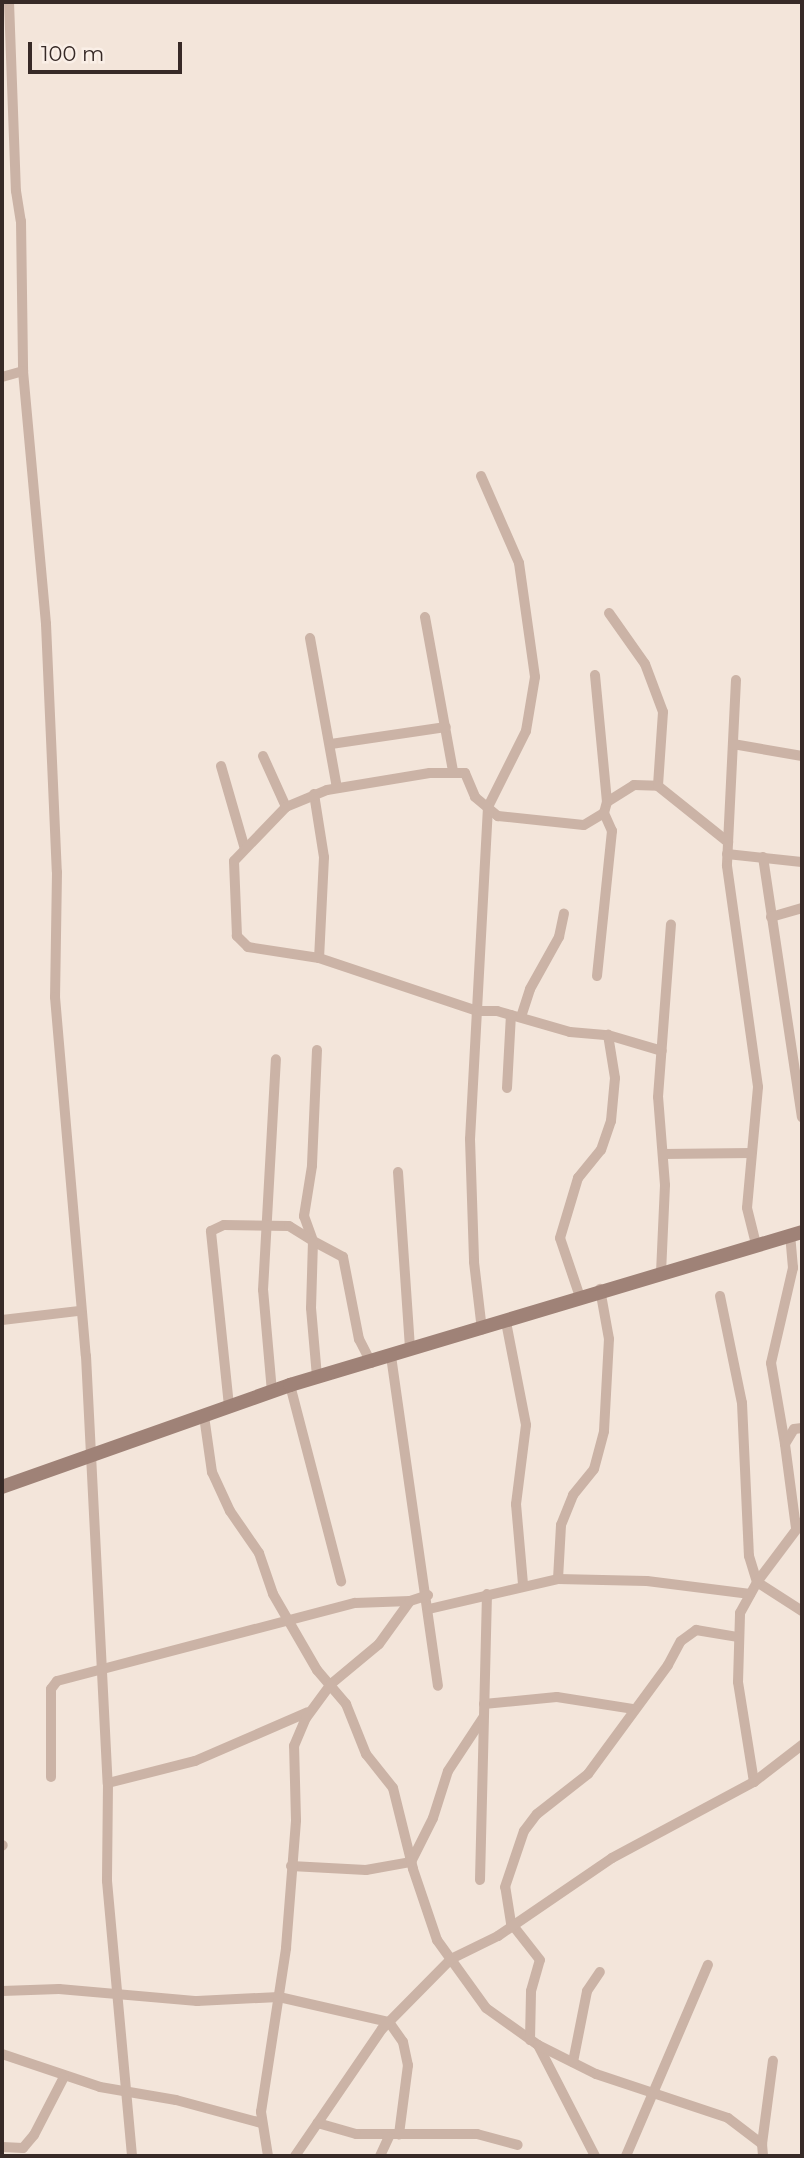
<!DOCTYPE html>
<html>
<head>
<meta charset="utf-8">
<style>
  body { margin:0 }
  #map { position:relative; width:804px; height:2158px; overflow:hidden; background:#f3e5da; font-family:Montserrat,sans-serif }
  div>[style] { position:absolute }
  .street>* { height:10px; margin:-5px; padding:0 5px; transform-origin:5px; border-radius:5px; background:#cbb3a6 }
  .secondary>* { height:14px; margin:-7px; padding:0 7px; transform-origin:7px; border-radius:7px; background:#9f8277 }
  span { translate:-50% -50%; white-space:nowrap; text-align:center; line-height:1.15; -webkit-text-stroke:5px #faefe7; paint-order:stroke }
  .frame { position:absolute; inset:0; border:4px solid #372a27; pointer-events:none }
  .scale { position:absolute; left:28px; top:42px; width:154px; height:32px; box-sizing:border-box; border:4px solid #372a27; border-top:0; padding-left:9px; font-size:21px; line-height:24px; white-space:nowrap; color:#372a27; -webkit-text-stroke:5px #faefe7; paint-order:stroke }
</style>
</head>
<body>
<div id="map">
  <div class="street">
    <i style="left:9px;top:2px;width:189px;rotate:87.9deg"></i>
    <i style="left:16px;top:191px;width:30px;rotate:81deg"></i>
    <i style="left:21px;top:221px;width:150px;rotate:89.2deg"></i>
    <i style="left:23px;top:371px;width:254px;rotate:84.8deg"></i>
    <i style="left:46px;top:624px;width:248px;rotate:87.5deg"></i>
    <i style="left:57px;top:872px;width:125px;rotate:90.9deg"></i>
    <i style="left:55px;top:997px;width:360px;rotate:85.1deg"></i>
    <i style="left:86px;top:1356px;width:428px;rotate:87.1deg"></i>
    <i style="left:108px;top:1783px;width:98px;rotate:90.6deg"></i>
    <i style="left:107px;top:1881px;width:276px;rotate:84.8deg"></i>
    <i style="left:2px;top:377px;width:22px;rotate:-16deg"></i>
    <i style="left:481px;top:476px;width:95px;rotate:66.4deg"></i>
    <i style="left:519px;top:563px;width:115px;rotate:82deg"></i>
    <i style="left:535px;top:677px;width:55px;rotate:99.5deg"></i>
    <i style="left:526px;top:731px;width:85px;rotate:116.6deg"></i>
    <i style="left:488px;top:807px;width:332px;rotate:93.1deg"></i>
    <i style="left:470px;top:1139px;width:123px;rotate:88.1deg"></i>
    <i style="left:474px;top:1262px;width:68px;rotate:83.3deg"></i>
    <i style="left:609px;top:613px;width:62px;rotate:54.8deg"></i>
    <i style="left:645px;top:664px;width:51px;rotate:69.4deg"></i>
    <i style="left:663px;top:712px;width:74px;rotate:93.9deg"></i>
    <i style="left:425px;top:617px;width:157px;rotate:79.7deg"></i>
    <i style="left:310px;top:638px;width:152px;rotate:79.8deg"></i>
    <i style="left:595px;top:675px;width:128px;rotate:84.6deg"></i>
    <i style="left:736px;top:680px;width:186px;rotate:92.8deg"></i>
    <i style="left:727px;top:866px;width:223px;rotate:82deg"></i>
    <i style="left:758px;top:1087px;width:121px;rotate:95.2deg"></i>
    <i style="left:747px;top:1208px;width:37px;rotate:76deg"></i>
    <i style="left:331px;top:744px;width:116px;rotate:-8.4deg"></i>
    <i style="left:733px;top:744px;width:70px;rotate:9.9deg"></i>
    <i style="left:263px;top:756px;width:56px;rotate:65.7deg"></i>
    <i style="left:221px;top:766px;width:86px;rotate:73.9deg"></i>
    <i style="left:314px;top:794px;width:64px;rotate:81deg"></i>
    <i style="left:324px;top:857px;width:101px;rotate:92.8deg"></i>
    <i style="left:319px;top:958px;width:167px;rotate:18.5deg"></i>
    <i style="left:477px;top:1011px;width:20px"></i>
    <i style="left:497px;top:1011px;width:76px;rotate:16deg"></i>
    <i style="left:570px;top:1032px;width:38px;rotate:5deg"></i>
    <i style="left:608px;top:1035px;width:56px;rotate:16.5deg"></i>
    <i style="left:727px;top:854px;width:75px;rotate:6.1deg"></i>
    <i style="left:763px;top:857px;width:263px;rotate:81.5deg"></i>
    <i style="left:771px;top:917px;width:32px;rotate:-16deg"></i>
    <i style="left:319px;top:958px;width:72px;rotate:-171.2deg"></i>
    <i style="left:248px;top:947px;width:16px;rotate:-135deg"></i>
    <i style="left:237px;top:936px;width:75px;rotate:-92.3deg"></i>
    <i style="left:234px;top:861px;width:75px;rotate:-46.1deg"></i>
    <i style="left:286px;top:807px;width:44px;rotate:-22.5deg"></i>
    <i style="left:327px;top:790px;width:104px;rotate:-9.4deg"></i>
    <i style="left:430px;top:773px;width:35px"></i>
    <i style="left:465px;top:773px;width:26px;rotate:67deg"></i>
    <i style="left:475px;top:797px;width:30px;rotate:40deg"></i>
    <i style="left:498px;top:816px;width:86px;rotate:6deg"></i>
    <i style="left:584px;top:825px;width:23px;rotate:-31deg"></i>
    <i style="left:604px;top:813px;width:11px;rotate:-75deg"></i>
    <i style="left:607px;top:802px;width:32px;rotate:-32deg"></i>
    <i style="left:634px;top:785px;width:24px;rotate:2deg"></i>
    <i style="left:658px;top:786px;width:90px;rotate:38.7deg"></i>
    <i style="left:597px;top:976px;width:146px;rotate:-84.1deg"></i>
    <i style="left:612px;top:831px;width:20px;rotate:-114deg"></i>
    <i style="left:521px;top:1017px;width:29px;rotate:-72deg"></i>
    <i style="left:530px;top:989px;width:60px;rotate:-60.9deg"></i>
    <i style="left:559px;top:937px;width:24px;rotate:-78deg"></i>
    <i style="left:317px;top:1050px;width:116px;rotate:92.5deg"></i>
    <i style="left:312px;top:1166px;width:51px;rotate:99.1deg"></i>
    <i style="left:304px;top:1216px;width:27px;rotate:70deg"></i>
    <i style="left:313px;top:1241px;width:34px;rotate:28deg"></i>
    <i style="left:343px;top:1257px;width:84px;rotate:79deg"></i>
    <i style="left:359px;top:1339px;width:27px;rotate:63deg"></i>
    <i style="left:507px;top:1088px;width:73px;rotate:-86.9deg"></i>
    <i style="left:663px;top:1154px;width:88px;rotate:-0.7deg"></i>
    <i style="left:398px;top:1172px;width:177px;rotate:86.1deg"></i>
    <i style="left:661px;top:1273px;width:88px;rotate:-87.4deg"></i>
    <i style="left:665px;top:1185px;width:88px;rotate:-94.5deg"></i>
    <i style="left:658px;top:1097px;width:173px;rotate:-85.7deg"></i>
    <i style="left:720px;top:1296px;width:109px;rotate:78.4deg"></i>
    <i style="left:742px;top:1403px;width:153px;rotate:87.4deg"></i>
    <i style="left:749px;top:1556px;width:27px;rotate:73deg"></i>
    <i style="left:757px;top:1582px;width:54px;rotate:32.8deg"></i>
    <i style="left:580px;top:1297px;width:62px;rotate:-108.7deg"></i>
    <i style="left:560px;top:1238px;width:63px;rotate:-73.3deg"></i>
    <i style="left:578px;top:1178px;width:36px;rotate:-51deg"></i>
    <i style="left:601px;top:1150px;width:31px;rotate:-71deg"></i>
    <i style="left:611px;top:1121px;width:43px;rotate:-84.7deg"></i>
    <i style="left:615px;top:1078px;width:44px;rotate:-99.2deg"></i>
    <i style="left:2px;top:1320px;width:78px;rotate:-6.7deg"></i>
    <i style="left:506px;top:1322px;width:105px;rotate:79deg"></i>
    <i style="left:526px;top:1425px;width:80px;rotate:97.2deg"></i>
    <i style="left:516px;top:1504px;width:80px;rotate:85deg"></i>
    <i style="left:391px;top:1356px;width:333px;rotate:81.9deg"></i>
    <i style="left:290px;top:1385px;width:203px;rotate:75.4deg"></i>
    <i style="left:272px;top:1392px;width:102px;rotate:-95deg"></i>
    <i style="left:263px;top:1290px;width:231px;rotate:-86.8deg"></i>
    <i style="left:229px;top:1406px;width:176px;rotate:-95.9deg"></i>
    <i style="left:211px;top:1231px;width:14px;rotate:-25deg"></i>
    <i style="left:224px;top:1225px;width:65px;rotate:0.9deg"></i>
    <i style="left:289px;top:1226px;width:28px;rotate:32deg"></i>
    <i style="left:313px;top:1241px;width:67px;rotate:91.7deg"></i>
    <i style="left:311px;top:1308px;width:69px;rotate:85deg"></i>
    <i style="left:204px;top:1416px;width:57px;rotate:81.9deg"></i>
    <i style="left:212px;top:1472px;width:43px;rotate:65.2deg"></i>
    <i style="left:230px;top:1511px;width:51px;rotate:55.4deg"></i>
    <i style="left:259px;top:1553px;width:43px;rotate:71.1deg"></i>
    <i style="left:273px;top:1594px;width:88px;rotate:59.9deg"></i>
    <i style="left:317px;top:1670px;width:45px;rotate:49.5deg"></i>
    <i style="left:346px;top:1704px;width:54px;rotate:68.2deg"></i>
    <i style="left:366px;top:1754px;width:43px;rotate:51.5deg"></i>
    <i style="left:393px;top:1788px;width:83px;rotate:76.1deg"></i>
    <i style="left:413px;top:1869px;width:75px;rotate:71.3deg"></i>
    <i style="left:437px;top:1940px;width:84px;rotate:54.2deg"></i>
    <i style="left:486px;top:2008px;width:64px;rotate:35.4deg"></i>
    <i style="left:538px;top:2045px;width:125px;rotate:62.8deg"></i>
    <i style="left:785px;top:1444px;width:82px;rotate:-99.8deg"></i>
    <i style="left:771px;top:1363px;width:98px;rotate:-77deg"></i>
    <i style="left:793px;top:1268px;width:33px;rotate:-95deg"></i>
    <i style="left:796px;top:1528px;width:85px;rotate:-97.5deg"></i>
    <i style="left:785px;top:1444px;width:17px;rotate:-59deg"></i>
    <i style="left:794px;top:1429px;width:8px;rotate:-7deg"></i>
    <i style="left:558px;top:1579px;width:54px;rotate:-86.8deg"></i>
    <i style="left:561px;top:1525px;width:32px;rotate:-68deg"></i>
    <i style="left:573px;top:1495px;width:33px;rotate:-51deg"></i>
    <i style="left:594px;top:1469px;width:39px;rotate:-75deg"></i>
    <i style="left:604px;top:1431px;width:92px;rotate:-86.9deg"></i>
    <i style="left:609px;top:1339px;width:51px;rotate:-100.2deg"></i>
    <i style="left:429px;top:1609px;width:132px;rotate:-13.1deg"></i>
    <i style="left:558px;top:1579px;width:89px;rotate:1.3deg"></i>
    <i style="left:647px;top:1581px;width:104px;rotate:7.2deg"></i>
    <i style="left:484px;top:1704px;width:73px;rotate:-5.5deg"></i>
    <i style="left:557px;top:1697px;width:78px;rotate:8.9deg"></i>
    <i style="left:51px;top:1777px;width:88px;rotate:-90deg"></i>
    <i style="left:51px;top:1689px;width:10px;rotate:-53deg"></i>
    <i style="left:57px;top:1681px;width:308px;rotate:-14.7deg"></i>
    <i style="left:355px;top:1603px;width:55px;rotate:-2.1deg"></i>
    <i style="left:754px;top:1782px;width:101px;rotate:-99.1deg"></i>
    <i style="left:738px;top:1682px;width:69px;rotate:-88.3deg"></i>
    <i style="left:740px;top:1613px;width:35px;rotate:-61deg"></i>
    <i style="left:757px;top:1582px;width:75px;rotate:-53.1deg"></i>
    <i style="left:108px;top:1783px;width:90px;rotate:-14.2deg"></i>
    <i style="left:195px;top:1761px;width:123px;rotate:-23.4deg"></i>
    <i style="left:2px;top:1846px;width:1px;rotate:-45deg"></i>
    <i style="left:291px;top:1866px;width:75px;rotate:3.1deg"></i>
    <i style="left:366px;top:1870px;width:46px;rotate:-10.1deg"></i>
    <i style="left:411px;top:1862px;width:49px;rotate:-63.4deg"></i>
    <i style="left:433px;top:1818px;width:49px;rotate:-72.3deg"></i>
    <i style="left:448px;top:1771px;width:64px;rotate:-56.6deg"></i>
    <i style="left:480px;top:1880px;width:286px;rotate:-88.6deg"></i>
    <i style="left:2px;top:1991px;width:57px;rotate:-2deg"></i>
    <i style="left:59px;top:1989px;width:139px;rotate:5deg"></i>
    <i style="left:197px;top:2001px;width:82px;rotate:-2.8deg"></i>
    <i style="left:279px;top:1997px;width:113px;rotate:12.8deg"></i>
    <i style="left:389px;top:2022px;width:24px;rotate:55deg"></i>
    <i style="left:403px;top:2042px;width:24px;rotate:78deg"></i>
    <i style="left:408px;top:2065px;width:70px;rotate:97.4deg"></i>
    <i style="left:399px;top:2134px;width:43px;rotate:180deg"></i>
    <i style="left:356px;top:2134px;width:40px;rotate:-164deg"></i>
    <i style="left:530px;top:2040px;width:49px;rotate:-88.8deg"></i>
    <i style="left:531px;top:1991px;width:32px;rotate:-74deg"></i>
    <i style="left:540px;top:1960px;width:47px;rotate:-128.1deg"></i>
    <i style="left:511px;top:1923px;width:36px;rotate:-99deg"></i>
    <i style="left:505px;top:1887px;width:59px;rotate:-71.3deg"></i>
    <i style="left:524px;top:1831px;width:21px;rotate:-53deg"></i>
    <i style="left:537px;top:1814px;width:65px;rotate:-38.1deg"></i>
    <i style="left:588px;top:1774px;width:135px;rotate:-53.7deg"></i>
    <i style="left:668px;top:1665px;width:27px;rotate:-62deg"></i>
    <i style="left:681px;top:1641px;width:19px;rotate:-36deg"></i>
    <i style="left:696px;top:1630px;width:43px;rotate:9.5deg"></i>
    <i style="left:538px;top:2045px;width:65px;rotate:26.6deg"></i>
    <i style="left:596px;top:2074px;width:139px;rotate:18.4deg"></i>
    <i style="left:728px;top:2118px;width:43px;rotate:37.4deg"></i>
    <i style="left:762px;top:2144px;width:12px;rotate:85deg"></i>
    <i style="left:2px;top:2054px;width:103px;rotate:18.6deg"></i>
    <i style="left:100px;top:2087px;width:77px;rotate:9.7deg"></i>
    <i style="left:176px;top:2100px;width:88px;rotate:15.1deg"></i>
    <i style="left:573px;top:2062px;width:72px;rotate:-78.8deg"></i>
    <i style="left:587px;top:1991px;width:23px;rotate:-56deg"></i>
    <i style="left:399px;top:2134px;width:78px"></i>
    <i style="left:477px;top:2134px;width:42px;rotate:15deg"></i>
    <i style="left:762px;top:2144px;width:84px;rotate:-82.5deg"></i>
    <i style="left:2px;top:2147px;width:21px;rotate:3deg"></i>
    <i style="left:23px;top:2148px;width:17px;rotate:-50deg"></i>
    <i style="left:34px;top:2135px;width:65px;rotate:-62.7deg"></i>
    <i style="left:268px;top:2156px;width:45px;rotate:-99deg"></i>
    <i style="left:261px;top:2112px;width:166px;rotate:-81.3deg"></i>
    <i style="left:286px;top:1948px;width:128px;rotate:-85.5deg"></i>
    <i style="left:296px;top:1820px;width:74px;rotate:-91.5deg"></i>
    <i style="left:294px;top:1746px;width:30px;rotate:-67deg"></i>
    <i style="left:306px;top:1718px;width:42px;rotate:-53.7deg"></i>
    <i style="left:331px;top:1684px;width:62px;rotate:-39.8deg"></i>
    <i style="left:379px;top:1644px;width:53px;rotate:-54.2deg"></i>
    <i style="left:410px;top:1601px;width:19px;rotate:-18deg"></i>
    <i style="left:295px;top:2156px;width:154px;rotate:-55.6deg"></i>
    <i style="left:382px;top:2029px;width:98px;rotate:-45.4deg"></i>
    <i style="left:451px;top:1959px;width:52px;rotate:-26.1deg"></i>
    <i style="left:498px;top:1936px;width:138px;rotate:-34.4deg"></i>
    <i style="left:612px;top:1858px;width:161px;rotate:-28.2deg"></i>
    <i style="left:754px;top:1782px;width:61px;rotate:-37.6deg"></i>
    <i style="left:380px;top:2156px;width:21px;rotate:-65deg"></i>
    <i style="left:626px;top:2156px;width:208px;rotate:-66.8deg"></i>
  </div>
  <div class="secondary">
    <i style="left:2px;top:1487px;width:306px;rotate:-19.5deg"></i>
    <i style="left:290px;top:1385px;width:534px;rotate:-16.64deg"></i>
  </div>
  <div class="frame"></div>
  <div class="scale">100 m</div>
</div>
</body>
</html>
